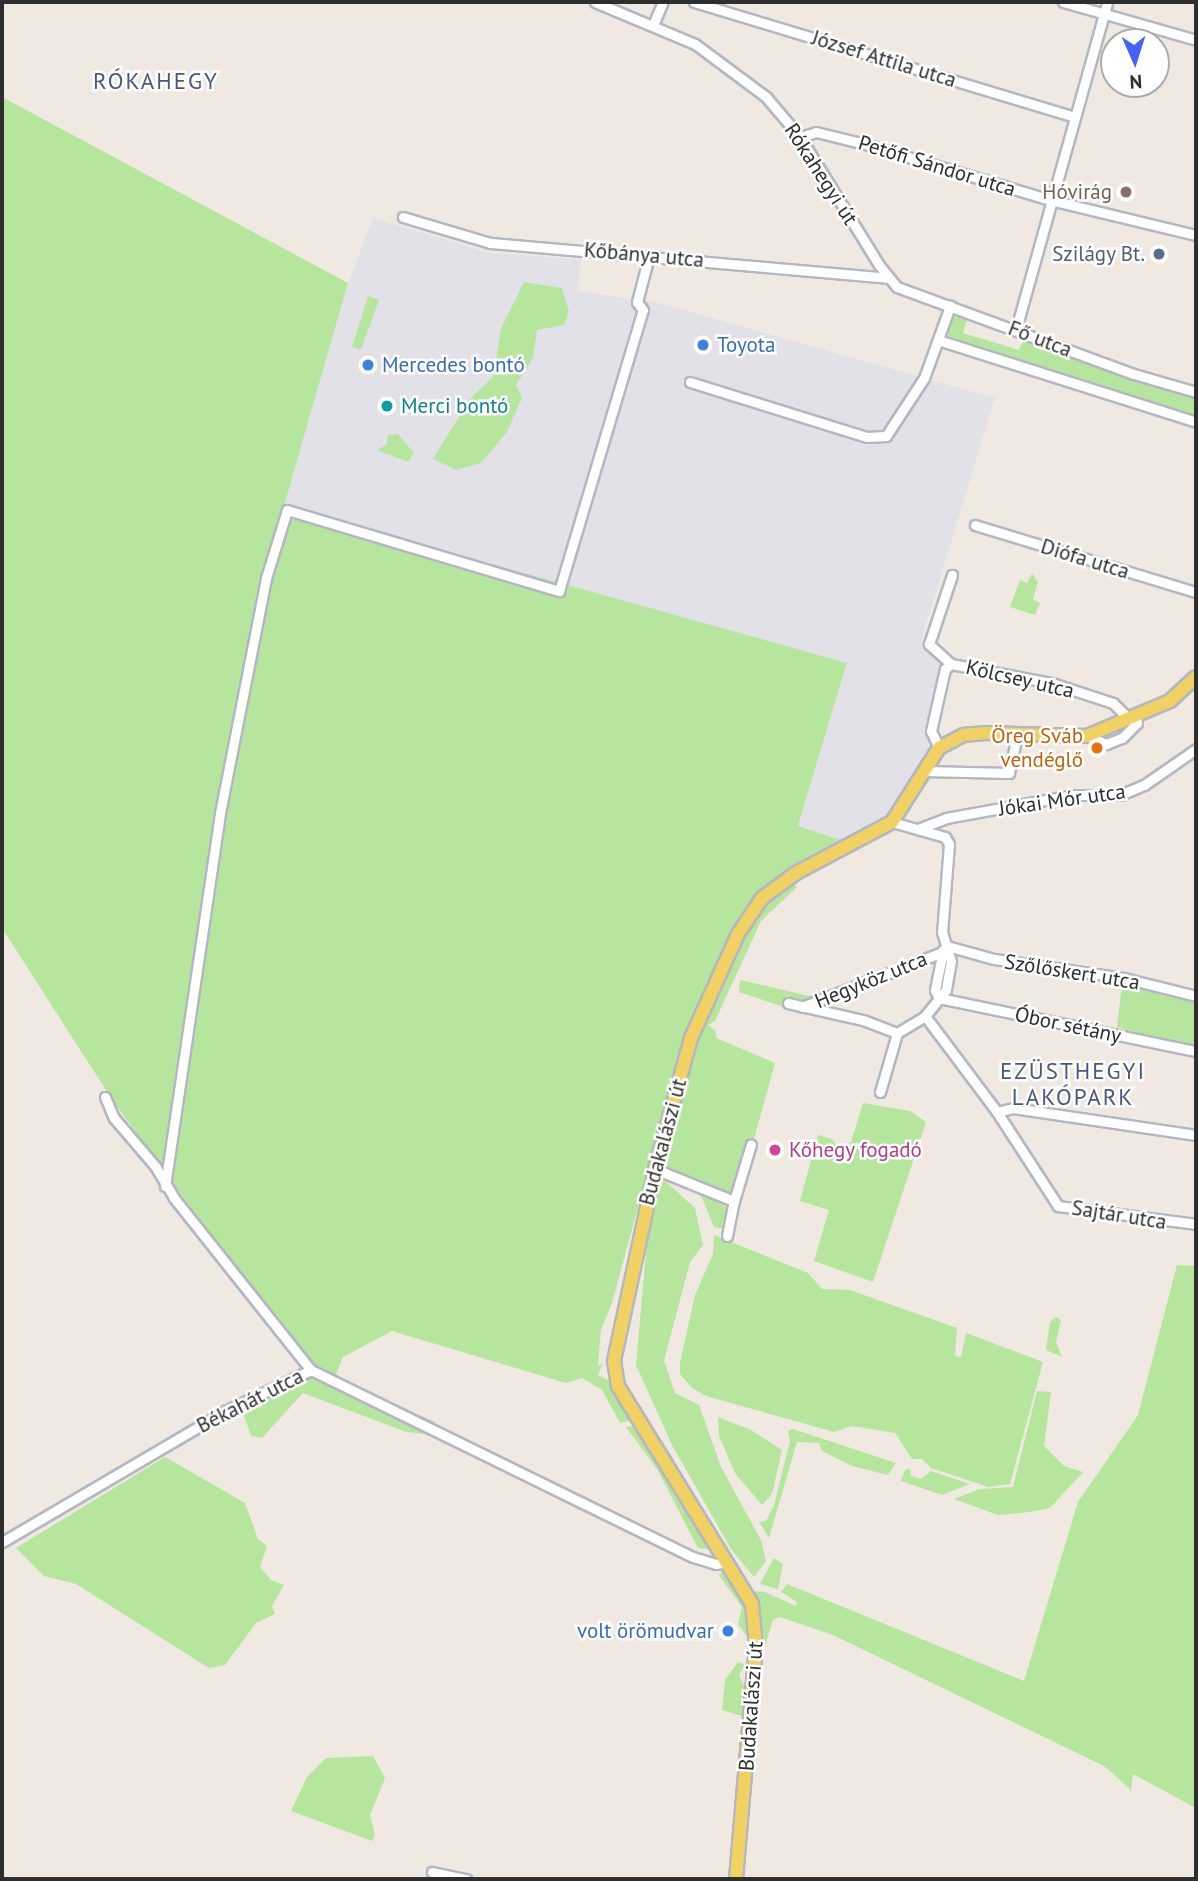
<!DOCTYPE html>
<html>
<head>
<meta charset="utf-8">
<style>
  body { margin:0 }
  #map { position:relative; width:1198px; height:1881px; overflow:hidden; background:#efe9e1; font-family:"PT Sans",sans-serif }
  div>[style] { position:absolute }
  .industrial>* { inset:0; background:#e3e1e8 }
  .green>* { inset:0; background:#b6e59e }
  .roads { filter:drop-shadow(2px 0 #b4b7c1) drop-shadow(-2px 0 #b4b7c1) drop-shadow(0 2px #b4b7c1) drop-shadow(0 -2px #b4b7c1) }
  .minor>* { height:9px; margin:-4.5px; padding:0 4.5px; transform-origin:4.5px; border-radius:4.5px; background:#fff }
  .major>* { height:12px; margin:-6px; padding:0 6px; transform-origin:6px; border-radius:6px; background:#f2d163 }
  .dots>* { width:19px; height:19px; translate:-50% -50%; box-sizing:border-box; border:4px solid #fff; border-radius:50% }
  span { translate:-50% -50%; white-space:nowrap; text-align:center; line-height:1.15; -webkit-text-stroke:5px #fff; paint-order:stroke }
  .street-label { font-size:21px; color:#2e2e2e }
  .education-label { font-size:21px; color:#785e54 }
  .right { translate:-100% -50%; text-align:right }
  .service-label { font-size:21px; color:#4e5e75 }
  .shop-label { font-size:21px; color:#366cbe }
  .left { translate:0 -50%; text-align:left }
  .culture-label { font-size:21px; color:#0d838f }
  .food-label { font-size:21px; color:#c56008 }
  .hotel-label { font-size:21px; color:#b23c85 }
  .neighbourhood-label { font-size:23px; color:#4d5680; letter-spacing:2px }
  .frame { position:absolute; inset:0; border:4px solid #2e2e2e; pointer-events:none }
  .north { position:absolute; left:1100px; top:28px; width:70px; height:70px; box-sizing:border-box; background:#fff; border:2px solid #ababab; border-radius:50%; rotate:177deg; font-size:19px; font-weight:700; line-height:28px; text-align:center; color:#2e2e2e }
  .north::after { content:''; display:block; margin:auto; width:24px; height:32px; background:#4264fb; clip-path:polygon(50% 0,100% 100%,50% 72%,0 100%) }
</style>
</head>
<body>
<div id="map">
  <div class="industrial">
    <i style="clip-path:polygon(373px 218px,490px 253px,581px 259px,578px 291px,659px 303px,995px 398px,921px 641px,951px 671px,937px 730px,945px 751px,913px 805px,889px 834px,862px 847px,798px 827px,847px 664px,284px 506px,348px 283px)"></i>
  </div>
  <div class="green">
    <i style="clip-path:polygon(2px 97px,348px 283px,284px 506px,847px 663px,798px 826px,862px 847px,776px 891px,773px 898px,794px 884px,797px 887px,761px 921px,715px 1021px,708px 1025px,716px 1031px,716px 1038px,775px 1063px,754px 1139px,748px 1144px,732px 1196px,667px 1171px,663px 1160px,702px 1031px,684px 1038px,612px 1303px,601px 1330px,598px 1366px,603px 1363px,598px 1375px,611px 1382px,633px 1420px,620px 1423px,602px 1390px,582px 1378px,566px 1383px,392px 1331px,343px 1357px,335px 1377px,435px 1422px,426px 1434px,406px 1432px,303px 1393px,262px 1438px,251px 1436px,240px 1404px,310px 1371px,111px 1098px,2px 928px)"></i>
    <i style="clip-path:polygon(524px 282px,562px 288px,569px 312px,564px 325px,537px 330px,533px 358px,516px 385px,522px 398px,507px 432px,481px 463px,456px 470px,433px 459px,470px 399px,493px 377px,501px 329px)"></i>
    <i style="clip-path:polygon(368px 296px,379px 300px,361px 350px,352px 347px)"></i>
    <i style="clip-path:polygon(960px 315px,968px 316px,963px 333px,1019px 350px,1024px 339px,1150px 384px,1196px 394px,1196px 416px,951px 337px,947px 334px,950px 320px)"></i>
    <i style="clip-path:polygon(398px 434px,414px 453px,408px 462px,377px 450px,386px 445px,388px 435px)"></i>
    <i style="clip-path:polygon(1032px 573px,1038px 582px,1033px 600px,1040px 603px,1035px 615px,1010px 607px,1020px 580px,1027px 583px)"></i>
    <i style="clip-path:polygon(862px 979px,866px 990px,821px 1011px,787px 1008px,739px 992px,740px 980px,809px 996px)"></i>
    <i style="clip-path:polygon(1122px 985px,1196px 1001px,1196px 1049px,1117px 1027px)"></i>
    <i style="clip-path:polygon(863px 1103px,910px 1111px,926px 1122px,873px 1282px,814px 1261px,829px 1210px,800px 1201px,818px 1135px,832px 1139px,838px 1148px,851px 1142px)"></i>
    <i style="clip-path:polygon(665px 1181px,695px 1208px,703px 1245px,690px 1262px,664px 1361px,675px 1393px,699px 1405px,721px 1467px,761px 1540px,766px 1561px,754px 1577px,731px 1549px,672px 1445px,636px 1365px,649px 1219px,658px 1184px)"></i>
    <i style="clip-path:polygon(699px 1191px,727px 1207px,725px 1229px,714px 1227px)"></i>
    <i style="clip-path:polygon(714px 1235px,808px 1273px,822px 1289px,850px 1290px,957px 1328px,955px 1356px,961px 1357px,966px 1333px,1043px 1362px,1010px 1484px,988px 1487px,931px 1468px,922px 1459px,912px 1459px,895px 1433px,852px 1426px,834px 1432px,706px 1396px,692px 1388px,680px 1374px,680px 1363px,695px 1295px,713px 1254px)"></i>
    <i style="clip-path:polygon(1177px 1265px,1196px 1266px,1196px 1808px,1133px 1774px,1131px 1790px,1104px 1766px,833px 1635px,780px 1617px,773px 1620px,765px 1646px,760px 1645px,752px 1591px,765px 1592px,796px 1606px,797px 1602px,781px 1592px,787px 1584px,1024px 1681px,1078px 1502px,1138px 1415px)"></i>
    <i style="clip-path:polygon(1056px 1317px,1061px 1320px,1056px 1342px,1062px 1357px,1046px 1350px,1050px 1322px)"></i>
    <i style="clip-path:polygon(1037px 1391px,1051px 1392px,1044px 1446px,1064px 1466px,1083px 1472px,1050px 1508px,1030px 1512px,998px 1515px,954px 1499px,980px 1489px,1013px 1487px)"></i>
    <i style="clip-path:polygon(718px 1417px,751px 1430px,782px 1450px,772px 1494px,762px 1505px,735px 1473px,719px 1436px)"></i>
    <i style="clip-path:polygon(636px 1426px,691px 1515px,708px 1549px,698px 1548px,657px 1469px,626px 1427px)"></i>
    <i style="clip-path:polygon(793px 1429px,896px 1463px,888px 1475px,852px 1466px,822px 1451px,819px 1443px,797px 1442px,769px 1538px,759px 1522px,766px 1521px,774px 1505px,790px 1441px,788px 1431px)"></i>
    <i style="clip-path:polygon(165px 1457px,245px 1503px,258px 1539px,267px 1546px,260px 1567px,271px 1580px,284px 1585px,272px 1606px,275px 1614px,256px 1623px,225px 1665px,209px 1668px,76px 1584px,44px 1576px,16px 1548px)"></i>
    <i style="clip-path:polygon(910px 1468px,911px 1476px,921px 1479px,931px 1471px,970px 1484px,942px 1495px,901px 1481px,905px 1470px)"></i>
    <i style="clip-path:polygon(774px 1558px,783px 1564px,778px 1589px,760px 1584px)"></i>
    <i style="clip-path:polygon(723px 1571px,733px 1577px,748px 1610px,748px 1638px,738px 1624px,742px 1607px,719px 1575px)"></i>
    <i style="clip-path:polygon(738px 1662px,746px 1665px,739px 1675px,746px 1689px,742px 1716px,722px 1710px,725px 1680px)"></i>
    <i style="clip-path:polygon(373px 1756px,385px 1778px,370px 1815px,375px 1835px,372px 1841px,291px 1811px,307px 1777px,326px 1758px)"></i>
  </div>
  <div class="roads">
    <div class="minor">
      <i style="left:595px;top:2px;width:108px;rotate:22.8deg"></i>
      <i style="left:695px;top:44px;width:89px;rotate:36.7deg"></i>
      <i style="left:766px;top:97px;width:52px;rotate:49.6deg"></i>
      <i style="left:800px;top:137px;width:150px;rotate:58.3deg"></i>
      <i style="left:879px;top:265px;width:28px;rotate:51deg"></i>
      <i style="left:897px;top:287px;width:252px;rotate:20.2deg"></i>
      <i style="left:1134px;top:374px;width:65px;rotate:16.2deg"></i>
      <i style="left:694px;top:2px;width:397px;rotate:16.8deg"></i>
      <i style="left:1063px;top:2px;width:138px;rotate:15.9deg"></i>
      <i style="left:653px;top:25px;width:25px;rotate:-67deg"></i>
      <i style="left:800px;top:137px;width:17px;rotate:-17deg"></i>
      <i style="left:816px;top:132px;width:50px;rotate:13.8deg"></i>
      <i style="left:865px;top:144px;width:193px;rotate:16.8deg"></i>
      <i style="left:1050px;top:200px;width:150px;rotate:13.5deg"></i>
      <i style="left:403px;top:217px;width:91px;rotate:16.6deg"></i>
      <i style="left:490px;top:243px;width:400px;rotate:5deg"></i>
      <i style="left:1016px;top:329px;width:339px;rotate:-74.4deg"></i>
      <i style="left:938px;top:340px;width:271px;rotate:17.6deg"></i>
      <i style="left:690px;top:382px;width:185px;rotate:17.3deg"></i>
      <i style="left:867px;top:437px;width:19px;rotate:-3deg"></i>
      <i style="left:886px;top:436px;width:69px;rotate:-56.8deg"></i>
      <i style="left:924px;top:378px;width:77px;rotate:-70.1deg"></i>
      <i style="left:975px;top:525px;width:231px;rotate:16.9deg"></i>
      <i style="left:951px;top:664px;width:30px;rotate:-138deg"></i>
      <i style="left:929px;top:644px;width:73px;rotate:-71.6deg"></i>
      <i style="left:1087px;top:736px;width:21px;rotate:23deg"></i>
      <i style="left:1106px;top:744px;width:17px;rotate:-21deg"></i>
      <i style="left:1122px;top:738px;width:21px;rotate:-45deg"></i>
      <i style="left:1137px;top:723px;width:7px;rotate:-98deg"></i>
      <i style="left:939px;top:748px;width:19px;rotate:-115deg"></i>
      <i style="left:931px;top:731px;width:64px;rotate:-77.3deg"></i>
      <i style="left:945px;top:669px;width:8px;rotate:-40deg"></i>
      <i style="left:951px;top:664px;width:103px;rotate:10.7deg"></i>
      <i style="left:1052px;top:683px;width:64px;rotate:18.2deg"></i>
      <i style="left:1113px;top:703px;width:23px;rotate:45deg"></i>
      <i style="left:925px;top:771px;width:84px;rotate:1.4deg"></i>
      <i style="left:1009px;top:773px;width:39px;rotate:-78deg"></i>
      <i style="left:892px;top:822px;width:55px;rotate:15.8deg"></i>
      <i style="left:945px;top:837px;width:8px;rotate:60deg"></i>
      <i style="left:949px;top:844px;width:88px;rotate:94.5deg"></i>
      <i style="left:942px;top:932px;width:30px;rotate:73deg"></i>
      <i style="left:951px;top:961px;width:29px;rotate:100deg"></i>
      <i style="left:946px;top:990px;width:33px;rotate:129deg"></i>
      <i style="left:925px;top:1016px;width:120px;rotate:53.1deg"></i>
      <i style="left:997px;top:1112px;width:112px;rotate:57deg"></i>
      <i style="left:1058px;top:1206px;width:139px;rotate:7.4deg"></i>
      <i style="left:918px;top:829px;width:30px;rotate:-21deg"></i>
      <i style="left:946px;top:818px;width:128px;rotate:-10.3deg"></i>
      <i style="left:1072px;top:795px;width:48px"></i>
      <i style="left:1120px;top:795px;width:26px;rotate:-23deg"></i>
      <i style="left:1144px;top:785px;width:63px;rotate:-34.7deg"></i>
      <i style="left:947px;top:946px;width:49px;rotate:15.5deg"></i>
      <i style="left:994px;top:959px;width:131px;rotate:8.3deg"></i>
      <i style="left:1124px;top:978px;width:74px;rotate:14deg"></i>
      <i style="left:939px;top:998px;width:262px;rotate:11.7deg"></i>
      <i style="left:939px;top:998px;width:9px;rotate:-117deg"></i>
      <i style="left:935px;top:990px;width:41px;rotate:-78.7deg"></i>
      <i style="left:788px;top:1003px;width:77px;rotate:12.8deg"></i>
      <i style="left:863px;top:1020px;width:36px;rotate:21deg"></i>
      <i style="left:897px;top:1033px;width:33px;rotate:-31deg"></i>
      <i style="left:802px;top:1007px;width:148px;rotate:-21.4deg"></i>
      <i style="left:880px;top:1092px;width:61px;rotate:-73.9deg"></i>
      <i style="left:105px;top:1097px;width:23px;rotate:67deg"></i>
      <i style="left:114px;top:1118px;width:63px;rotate:49.5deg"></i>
      <i style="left:155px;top:1166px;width:37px;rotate:59deg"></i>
      <i style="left:174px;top:1198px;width:220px;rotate:51.5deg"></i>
      <i style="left:311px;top:1370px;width:425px;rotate:26.1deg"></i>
      <i style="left:693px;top:1557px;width:24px;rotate:17deg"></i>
      <i style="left:716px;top:1564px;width:12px;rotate:-9deg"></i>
      <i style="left:997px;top:1112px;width:16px;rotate:-14deg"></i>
      <i style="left:1013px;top:1108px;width:185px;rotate:8.4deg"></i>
      <i style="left:655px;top:1169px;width:85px;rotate:22.1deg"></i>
      <i style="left:734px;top:1201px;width:59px;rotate:-73.4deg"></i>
      <i style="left:165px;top:1186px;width:377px;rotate:-81.6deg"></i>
      <i style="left:220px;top:813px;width:239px;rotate:-78.9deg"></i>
      <i style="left:266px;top:578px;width:71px;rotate:-72.8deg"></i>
      <i style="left:287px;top:510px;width:284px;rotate:16.6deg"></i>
      <i style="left:559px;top:591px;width:293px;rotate:-73.4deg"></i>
      <i style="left:643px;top:310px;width:10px;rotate:-127deg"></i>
      <i style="left:637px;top:302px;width:48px;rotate:-75.4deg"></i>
      <i style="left:727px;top:1236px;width:36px;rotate:-79deg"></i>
      <i style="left:2px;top:1542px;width:259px;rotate:-30.4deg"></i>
      <i style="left:225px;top:1411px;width:95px;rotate:-25.5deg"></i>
      <i style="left:432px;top:1872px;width:35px;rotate:12deg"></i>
    </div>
    <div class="major">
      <i style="left:736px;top:1879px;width:233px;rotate:-85.1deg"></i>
      <i style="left:756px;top:1647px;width:43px;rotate:-95.3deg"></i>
      <i style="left:752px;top:1604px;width:256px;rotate:-121.6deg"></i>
      <i style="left:618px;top:1386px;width:25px;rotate:-99deg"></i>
      <i style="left:614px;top:1361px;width:196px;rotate:-77.9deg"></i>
      <i style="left:655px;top:1169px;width:136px;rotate:-74.6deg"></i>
      <i style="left:691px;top:1038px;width:114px;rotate:-65.7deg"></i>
      <i style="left:738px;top:934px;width:43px;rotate:-56.3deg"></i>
      <i style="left:762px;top:898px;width:42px;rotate:-36.3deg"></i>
      <i style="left:796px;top:873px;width:109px;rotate:-28deg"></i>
      <i style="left:892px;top:822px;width:88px;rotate:-57.6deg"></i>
      <i style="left:939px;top:748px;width:27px;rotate:-28deg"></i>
      <i style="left:963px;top:735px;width:22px;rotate:-5deg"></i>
      <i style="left:985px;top:733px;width:102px;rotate:1.7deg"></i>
      <i style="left:1087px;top:736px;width:90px;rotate:-22.9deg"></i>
      <i style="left:1170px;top:701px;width:35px;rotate:-43deg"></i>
    </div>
  </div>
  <div class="dots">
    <i style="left:1126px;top:192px;background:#8d6e63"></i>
    <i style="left:1159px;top:254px;background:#5c6f8a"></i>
    <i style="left:703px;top:345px;background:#3f7fe0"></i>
    <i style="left:368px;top:365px;background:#3f7fe0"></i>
    <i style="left:387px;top:406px;background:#0f9aa8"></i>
    <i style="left:1097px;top:748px;background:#e8710a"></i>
    <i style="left:775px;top:1150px;background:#d1479c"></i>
    <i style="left:728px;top:1631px;background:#3f7fe0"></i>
  </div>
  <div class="street-label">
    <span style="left:884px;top:59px;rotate:17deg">József Attila utca</span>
    <span style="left:937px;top:166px;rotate:17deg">Petőfi Sándor utca</span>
    <span style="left:821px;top:174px;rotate:57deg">Rókahegyi út</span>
    <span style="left:644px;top:255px;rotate:5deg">Kőbánya utca</span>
    <span style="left:1040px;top:339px;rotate:21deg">Fő utca</span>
    <span style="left:1085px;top:559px;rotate:17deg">Diófa utca</span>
    <span style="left:1020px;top:679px;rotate:13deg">Kölcsey utca</span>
    <span style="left:1062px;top:800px;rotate:-8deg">Jókai Mór utca</span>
    <span style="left:1072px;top:972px;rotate:9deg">Szőlőskert utca</span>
    <span style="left:871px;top:980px;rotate:-22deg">Hegyköz utca</span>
    <span style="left:1068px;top:1025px;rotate:12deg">Óbor sétány</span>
    <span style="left:663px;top:1142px;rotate:-75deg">Budakalászi út</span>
    <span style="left:1119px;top:1215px;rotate:9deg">Sajtár utca</span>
    <span style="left:250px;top:1401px;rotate:-27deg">Békahát utca</span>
    <span style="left:751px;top:1706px;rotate:-86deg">Budakalászi út</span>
  </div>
  <div class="education-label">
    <span class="right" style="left:1112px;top:192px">Hóvirág</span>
  </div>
  <div class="service-label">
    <span class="right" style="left:1145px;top:254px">Szilágy Bt.</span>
  </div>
  <div class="shop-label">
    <span class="left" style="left:717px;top:345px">Toyota</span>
    <span class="left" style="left:382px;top:365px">Mercedes bontó</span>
    <span class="right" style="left:714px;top:1631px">volt örömudvar</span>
  </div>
  <div class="culture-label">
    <span class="left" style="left:401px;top:406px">Merci bontó</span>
  </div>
  <div class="food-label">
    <span class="right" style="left:1083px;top:748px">Öreg Sváb<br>vendéglő</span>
  </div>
  <div class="hotel-label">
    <span class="left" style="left:789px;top:1150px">Kőhegy fogadó</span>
  </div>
  <div class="neighbourhood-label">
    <span style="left:156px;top:81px">RÓKAHEGY</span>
    <span style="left:1073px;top:1084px">EZÜSTHEGYI<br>LAKÓPARK</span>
  </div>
  <div class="frame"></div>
  <div class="north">N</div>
</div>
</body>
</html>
